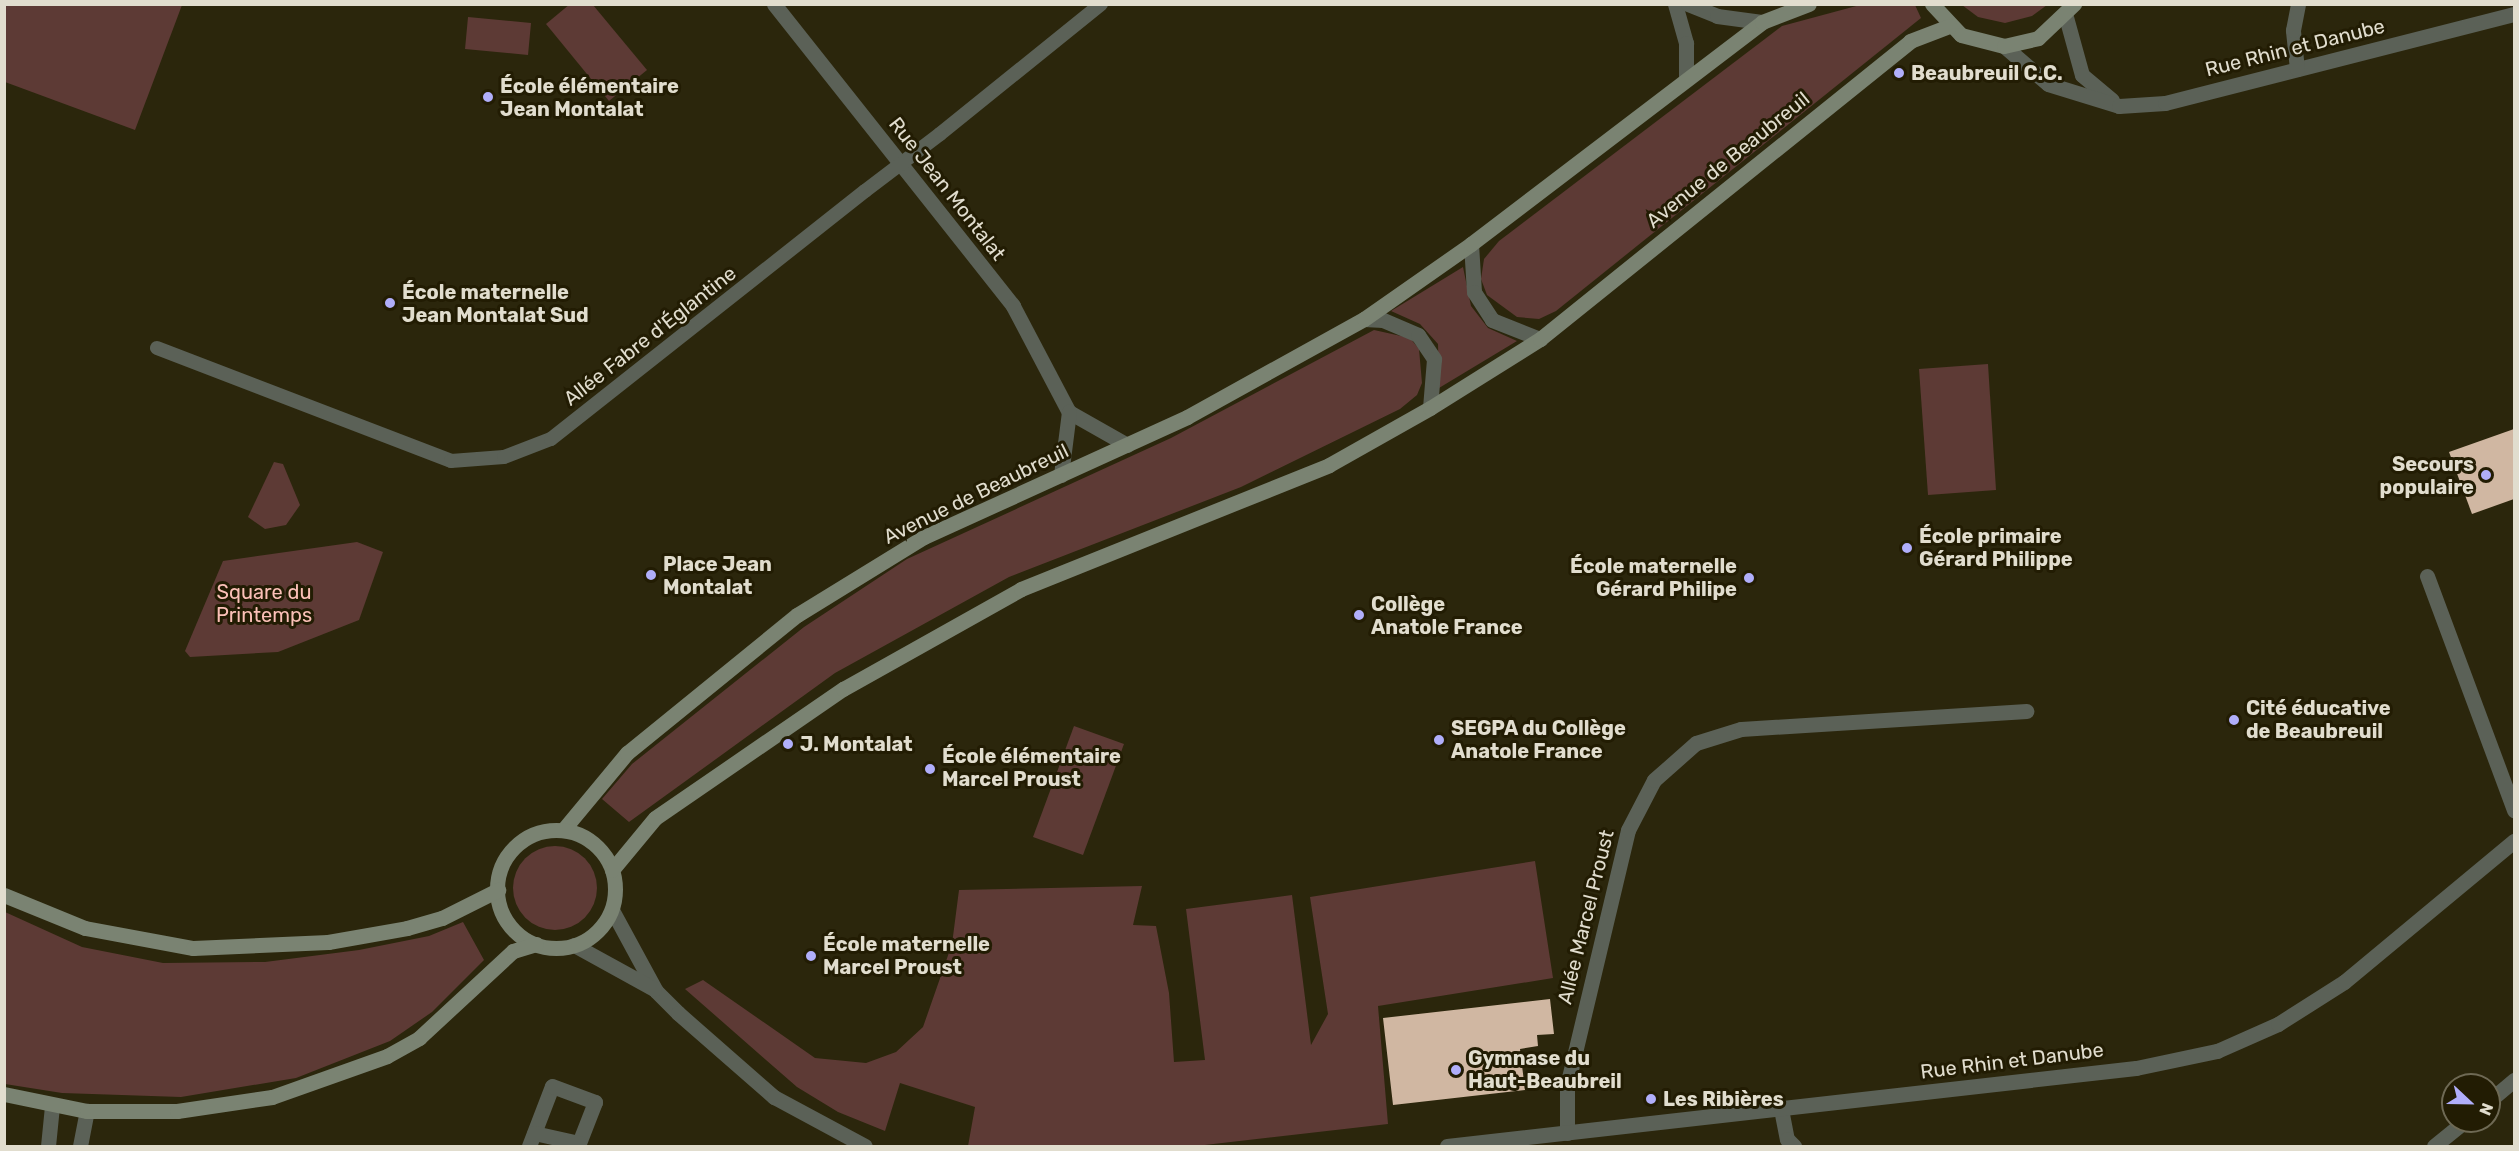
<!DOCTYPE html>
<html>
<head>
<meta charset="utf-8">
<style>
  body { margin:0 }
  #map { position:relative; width:2519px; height:1151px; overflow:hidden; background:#2b260c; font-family:Rubik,sans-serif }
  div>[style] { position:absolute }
  .green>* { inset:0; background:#5d3a35 }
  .round { border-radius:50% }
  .building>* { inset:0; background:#d0b7a2 }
  .pedestrian>* { height:14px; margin:-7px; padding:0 7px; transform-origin:7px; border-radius:7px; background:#5b6157 }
  .minor>* { height:15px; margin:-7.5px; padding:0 7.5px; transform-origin:7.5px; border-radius:7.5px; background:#5b6157 }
  .tertiary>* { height:15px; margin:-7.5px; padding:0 7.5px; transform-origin:7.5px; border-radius:7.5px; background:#5b6157 }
  .secondary>* { height:15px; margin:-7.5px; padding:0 7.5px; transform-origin:7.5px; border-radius:7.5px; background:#7a8372 }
  .secondary>.ring { margin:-7.5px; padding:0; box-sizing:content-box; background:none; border:15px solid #7a8372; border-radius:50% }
  .pedestrian-bridge>* { height:14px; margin:-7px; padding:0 7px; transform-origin:7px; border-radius:7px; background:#5b6157 }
  .dots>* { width:16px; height:16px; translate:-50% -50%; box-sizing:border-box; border:3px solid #221c03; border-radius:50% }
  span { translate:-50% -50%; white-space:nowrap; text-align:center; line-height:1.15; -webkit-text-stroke:6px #221c03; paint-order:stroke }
  .street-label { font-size:20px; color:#e1ddce }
  .poi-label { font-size:20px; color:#e1ddce; font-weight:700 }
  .left { translate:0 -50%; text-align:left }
  .right { translate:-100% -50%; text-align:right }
  .park-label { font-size:20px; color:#fbc0b7 }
  .frame { position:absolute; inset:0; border:6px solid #e1ddce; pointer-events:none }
  .north { position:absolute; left:2441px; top:1073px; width:60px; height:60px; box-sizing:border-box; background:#221c03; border:2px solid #6e6954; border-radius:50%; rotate:112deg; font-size:16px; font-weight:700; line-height:24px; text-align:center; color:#e1ddce }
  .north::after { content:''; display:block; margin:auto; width:21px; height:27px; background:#b0aefa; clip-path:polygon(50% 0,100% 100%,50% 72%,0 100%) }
</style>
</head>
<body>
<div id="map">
  <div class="green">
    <i style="clip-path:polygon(570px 4px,593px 5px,647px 70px,609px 101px,546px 24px)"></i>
    <i style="clip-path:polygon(4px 5px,182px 5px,135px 130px,5px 82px)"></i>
    <i style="clip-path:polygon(1860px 5px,1915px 5px,1921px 18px,1556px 311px,1539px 319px,1517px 317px,1487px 295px,1481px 279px,1484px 259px,1499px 241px,1782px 26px)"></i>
    <i style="clip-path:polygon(1962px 5px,2047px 5px,2032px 16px,2005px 23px,1978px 17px)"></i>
    <i style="clip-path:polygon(468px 17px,531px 23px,528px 55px,465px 49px)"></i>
    <i style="clip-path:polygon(1463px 267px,1471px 306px,1488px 328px,1517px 341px,1439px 388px,1438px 344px,1420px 324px,1391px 311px)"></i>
    <i style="clip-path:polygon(1374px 330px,1410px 338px,1419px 349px,1422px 383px,1417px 395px,1400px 409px,1241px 487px,1009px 577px,835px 673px,629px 822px,602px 799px,632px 764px,804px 627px,907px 559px,1171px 438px)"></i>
    <i style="clip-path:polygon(1988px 364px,1996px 490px,1928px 495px,1919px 369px)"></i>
    <i style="clip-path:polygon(274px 462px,283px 464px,300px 505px,286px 525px,265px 529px,248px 517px)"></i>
    <i style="clip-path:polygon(357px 542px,383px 552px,359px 620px,278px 652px,190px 657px,185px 651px,223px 561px)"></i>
    <i style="clip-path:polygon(1074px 726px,1124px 744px,1083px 855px,1033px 837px)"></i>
    <i class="round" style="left:513px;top:846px;width:84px;height:84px"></i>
    <i style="clip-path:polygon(1535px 861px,1553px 978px,1378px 1006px,1388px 1124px,1196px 1146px,968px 1146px,975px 1107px,900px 1083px,885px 1131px,838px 1112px,797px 1087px,685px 989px,703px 980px,815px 1058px,866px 1063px,896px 1052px,923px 1027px,952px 944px,959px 890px,1142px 886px,1133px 925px,1156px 926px,1169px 993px,1174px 1062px,1205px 1060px,1186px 909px,1292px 895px,1311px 1045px,1328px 1014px,1310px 897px)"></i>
    <i style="clip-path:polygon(5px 912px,82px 947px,163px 963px,265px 962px,359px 950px,429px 936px,463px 922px,484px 960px,432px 1012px,390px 1041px,296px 1078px,181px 1097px,62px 1093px,5px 1084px)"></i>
  </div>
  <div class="building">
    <i style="clip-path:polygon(2514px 429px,2514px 499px,2472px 514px,2449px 452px)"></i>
    <i style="clip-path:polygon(1550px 999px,1554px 1034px,1537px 1035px,1538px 1046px,1520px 1049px,1525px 1090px,1393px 1105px,1383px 1018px)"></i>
  </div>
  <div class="pedestrian">
    <i style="left:940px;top:134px;width:207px;rotate:-38.9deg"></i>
    <i style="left:157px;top:348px;width:315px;rotate:21deg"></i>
    <i style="left:451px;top:461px;width:53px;rotate:-4.3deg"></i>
    <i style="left:504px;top:457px;width:50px;rotate:-21deg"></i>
    <i style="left:551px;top:439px;width:400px;rotate:-38.3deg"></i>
  </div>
  <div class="minor">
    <i style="left:1675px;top:4px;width:41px;rotate:74.2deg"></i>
    <i style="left:1686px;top:43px;width:36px;rotate:90deg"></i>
    <i style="left:1688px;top:4px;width:31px;rotate:22deg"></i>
    <i style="left:1717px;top:16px;width:45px;rotate:7.6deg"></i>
    <i style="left:2066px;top:17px;width:60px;rotate:74.6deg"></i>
    <i style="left:2082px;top:75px;width:39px;rotate:40deg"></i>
    <i style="left:2004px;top:46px;width:58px;rotate:40.8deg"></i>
    <i style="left:2048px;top:84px;width:74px;rotate:17.2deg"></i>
    <i style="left:2119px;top:106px;width:46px;rotate:-3.7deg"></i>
    <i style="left:2165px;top:103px;width:360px;rotate:-14.3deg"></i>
    <i style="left:2297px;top:69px;width:39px;rotate:-96deg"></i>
    <i style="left:2293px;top:30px;width:26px;rotate:-79deg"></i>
    <i style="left:2427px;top:576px;width:250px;rotate:69.6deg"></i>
    <i style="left:612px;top:910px;width:92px;rotate:61.5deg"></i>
    <i style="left:656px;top:991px;width:31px;rotate:45deg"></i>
    <i style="left:678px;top:1013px;width:128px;rotate:41.2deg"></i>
    <i style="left:774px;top:1097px;width:103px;rotate:28.3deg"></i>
    <i style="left:574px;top:945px;width:91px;rotate:28.8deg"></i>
    <i style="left:2489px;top:1101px;width:33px;rotate:-40deg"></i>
    <i style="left:1781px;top:1109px;width:31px;rotate:79deg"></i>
    <i style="left:1787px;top:1139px;width:10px;rotate:45deg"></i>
    <i style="left:1567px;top:1133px;width:47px;rotate:-90deg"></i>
    <i style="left:1567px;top:1086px;width:263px;rotate:-76.6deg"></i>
    <i style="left:1628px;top:830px;width:56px;rotate:-62.5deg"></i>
    <i style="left:1654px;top:780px;width:56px;rotate:-41.4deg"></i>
    <i style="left:1696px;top:743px;width:47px;rotate:-17.3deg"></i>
    <i style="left:1741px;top:729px;width:286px;rotate:-3.6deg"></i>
    <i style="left:48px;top:1146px;width:40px;rotate:-84.3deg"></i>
    <i style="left:80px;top:1146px;width:36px;rotate:-79deg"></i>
    <i style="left:529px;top:1146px;width:64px;rotate:-69deg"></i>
    <i style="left:552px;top:1086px;width:46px;rotate:20.4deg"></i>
    <i style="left:595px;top:1102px;width:44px;rotate:111.3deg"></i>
    <i style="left:579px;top:1143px;width:46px;rotate:-167.5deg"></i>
    <i style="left:1447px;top:1146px;width:693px;rotate:-6.46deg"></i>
    <i style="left:2136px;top:1068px;width:83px;rotate:-11.9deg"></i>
    <i style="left:2217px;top:1051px;width:67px;rotate:-23.9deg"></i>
    <i style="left:2278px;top:1024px;width:78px;rotate:-32.5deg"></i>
    <i style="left:2344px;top:982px;width:221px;rotate:-39.7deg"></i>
    <i style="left:2434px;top:1146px;width:40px;rotate:-39deg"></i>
  </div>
  <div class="tertiary">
    <i style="left:774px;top:4px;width:385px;rotate:51.6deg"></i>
    <i style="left:1013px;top:306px;width:120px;rotate:62.2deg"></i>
    <i style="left:1069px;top:412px;width:67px;rotate:29.6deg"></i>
    <i style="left:1471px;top:244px;width:48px;rotate:86.4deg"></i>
    <i style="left:1474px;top:292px;width:33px;rotate:57deg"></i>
    <i style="left:1492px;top:320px;width:52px;rotate:21.6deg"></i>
    <i style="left:1364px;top:319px;width:19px;rotate:3deg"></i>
    <i style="left:1383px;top:320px;width:38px;rotate:23deg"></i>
    <i style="left:1418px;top:335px;width:29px;rotate:56deg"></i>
    <i style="left:1434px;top:359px;width:49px;rotate:94.7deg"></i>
    <i style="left:1061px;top:475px;width:64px;rotate:-82.8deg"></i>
  </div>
  <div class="secondary">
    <i style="left:1932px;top:4px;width:42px;rotate:46.9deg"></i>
    <i style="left:1961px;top:35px;width:44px;rotate:14.3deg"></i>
    <i style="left:2004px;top:46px;width:35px;rotate:-13deg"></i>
    <i style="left:2038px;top:38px;width:50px;rotate:-43.4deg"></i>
    <i style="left:563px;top:830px;width:100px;rotate:-50.3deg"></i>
    <i style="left:627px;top:753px;width:219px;rotate:-39.1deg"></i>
    <i style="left:797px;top:615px;width:149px;rotate:-31.6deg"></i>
    <i style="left:924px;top:537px;width:289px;rotate:-24.5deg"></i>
    <i style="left:1187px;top:417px;width:202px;rotate:-29deg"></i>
    <i style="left:1364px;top:319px;width:131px;rotate:-35deg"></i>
    <i style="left:1471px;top:244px;width:366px;rotate:-37.3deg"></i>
    <i style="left:1762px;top:22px;width:50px;rotate:-21deg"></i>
    <i class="ring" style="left:497px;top:830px;width:103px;height:103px"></i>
    <i style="left:612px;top:870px;width:67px;rotate:-50.4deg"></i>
    <i style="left:655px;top:818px;width:228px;rotate:-34.5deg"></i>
    <i style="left:843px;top:689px;width:204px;rotate:-29.3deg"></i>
    <i style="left:1021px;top:589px;width:332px;rotate:-21.9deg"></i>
    <i style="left:1329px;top:465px;width:116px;rotate:-29.4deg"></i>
    <i style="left:1430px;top:408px;width:130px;rotate:-32.1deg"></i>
    <i style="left:1540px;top:339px;width:475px;rotate:-38.8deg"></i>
    <i style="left:1910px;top:41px;width:42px;rotate:-21deg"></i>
    <i style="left:4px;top:895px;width:87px;rotate:22.2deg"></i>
    <i style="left:85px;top:928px;width:110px;rotate:10.5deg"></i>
    <i style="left:193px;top:948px;width:135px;rotate:-2.5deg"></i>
    <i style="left:328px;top:942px;width:80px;rotate:-10deg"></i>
    <i style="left:407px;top:928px;width:36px;rotate:-16deg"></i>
    <i style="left:442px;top:918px;width:63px;rotate:-26.6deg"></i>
    <i style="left:4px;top:1094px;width:85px;rotate:11.6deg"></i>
    <i style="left:87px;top:1111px;width:90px"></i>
    <i style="left:177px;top:1111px;width:96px;rotate:-8.4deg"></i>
    <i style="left:272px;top:1097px;width:122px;rotate:-19.6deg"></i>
    <i style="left:387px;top:1056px;width:37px;rotate:-29deg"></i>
    <i style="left:419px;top:1038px;width:128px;rotate:-42.8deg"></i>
    <i style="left:513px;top:951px;width:24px;rotate:-17deg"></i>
  </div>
  <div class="pedestrian-bridge">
    <i style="left:865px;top:191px;width:94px;rotate:-37.2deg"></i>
  </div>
  <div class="dots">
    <i style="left:1899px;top:73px;background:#b0aefa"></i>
    <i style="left:488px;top:97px;background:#b0aefa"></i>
    <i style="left:390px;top:303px;background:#b0aefa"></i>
    <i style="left:2486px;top:475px;background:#b0aefa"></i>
    <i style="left:1907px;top:548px;background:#b0aefa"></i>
    <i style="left:651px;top:575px;background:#b0aefa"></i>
    <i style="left:1749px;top:578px;background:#b0aefa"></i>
    <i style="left:1359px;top:615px;background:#b0aefa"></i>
    <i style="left:2234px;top:720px;background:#b0aefa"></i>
    <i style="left:1439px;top:740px;background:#b0aefa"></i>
    <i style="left:788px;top:744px;background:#b0aefa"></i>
    <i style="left:930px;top:769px;background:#b0aefa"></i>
    <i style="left:811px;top:956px;background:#b0aefa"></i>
    <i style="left:1456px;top:1070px;background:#b0aefa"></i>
    <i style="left:1651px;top:1099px;background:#b0aefa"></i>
  </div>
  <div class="street-label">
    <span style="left:2295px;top:48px;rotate:-14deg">Rue Rhin et Danube</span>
    <span style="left:1728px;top:160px;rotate:-39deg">Avenue de Beaubreuil</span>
    <span style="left:947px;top:189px;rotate:52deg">Rue Jean Montalat</span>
    <span style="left:650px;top:336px;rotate:-38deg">Allée Fabre d'Églantine</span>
    <span style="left:976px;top:494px;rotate:-26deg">Avenue de Beaubreuil</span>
    <span style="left:1586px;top:917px;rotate:-76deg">Allée Marcel Proust</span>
    <span style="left:2012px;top:1061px;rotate:-7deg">Rue Rhin et Danube</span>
  </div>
  <div class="poi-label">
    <span class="left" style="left:1911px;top:73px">Beaubreuil C.C.</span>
    <span class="left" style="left:500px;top:98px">École élémentaire<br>Jean Montalat</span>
    <span class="left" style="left:402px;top:304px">École maternelle<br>Jean Montalat Sud</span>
    <span class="right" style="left:2474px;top:476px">Secours<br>populaire</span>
    <span class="left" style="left:1919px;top:548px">École primaire<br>Gérard Philippe</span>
    <span class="left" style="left:663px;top:576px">Place Jean<br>Montalat</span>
    <span class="right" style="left:1737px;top:578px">École maternelle<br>Gérard Philipe</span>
    <span class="left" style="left:1371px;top:616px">Collège<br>Anatole France</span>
    <span class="left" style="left:2246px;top:720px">Cité éducative<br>de Beaubreuil</span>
    <span class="left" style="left:1451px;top:740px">SEGPA du Collège<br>Anatole France</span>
    <span class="left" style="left:800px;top:744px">J. Montalat</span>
    <span class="left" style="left:942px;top:768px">École élémentaire<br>Marcel Proust</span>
    <span class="left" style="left:823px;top:956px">École maternelle<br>Marcel Proust</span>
    <span class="left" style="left:1468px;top:1070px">Gymnase du<br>Haut-Beaubreil</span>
    <span class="left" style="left:1663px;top:1099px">Les Ribières</span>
  </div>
  <div class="park-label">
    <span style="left:264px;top:604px">Square du<br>Printemps</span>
  </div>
  <div class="frame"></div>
  <div class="north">N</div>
</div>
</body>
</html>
